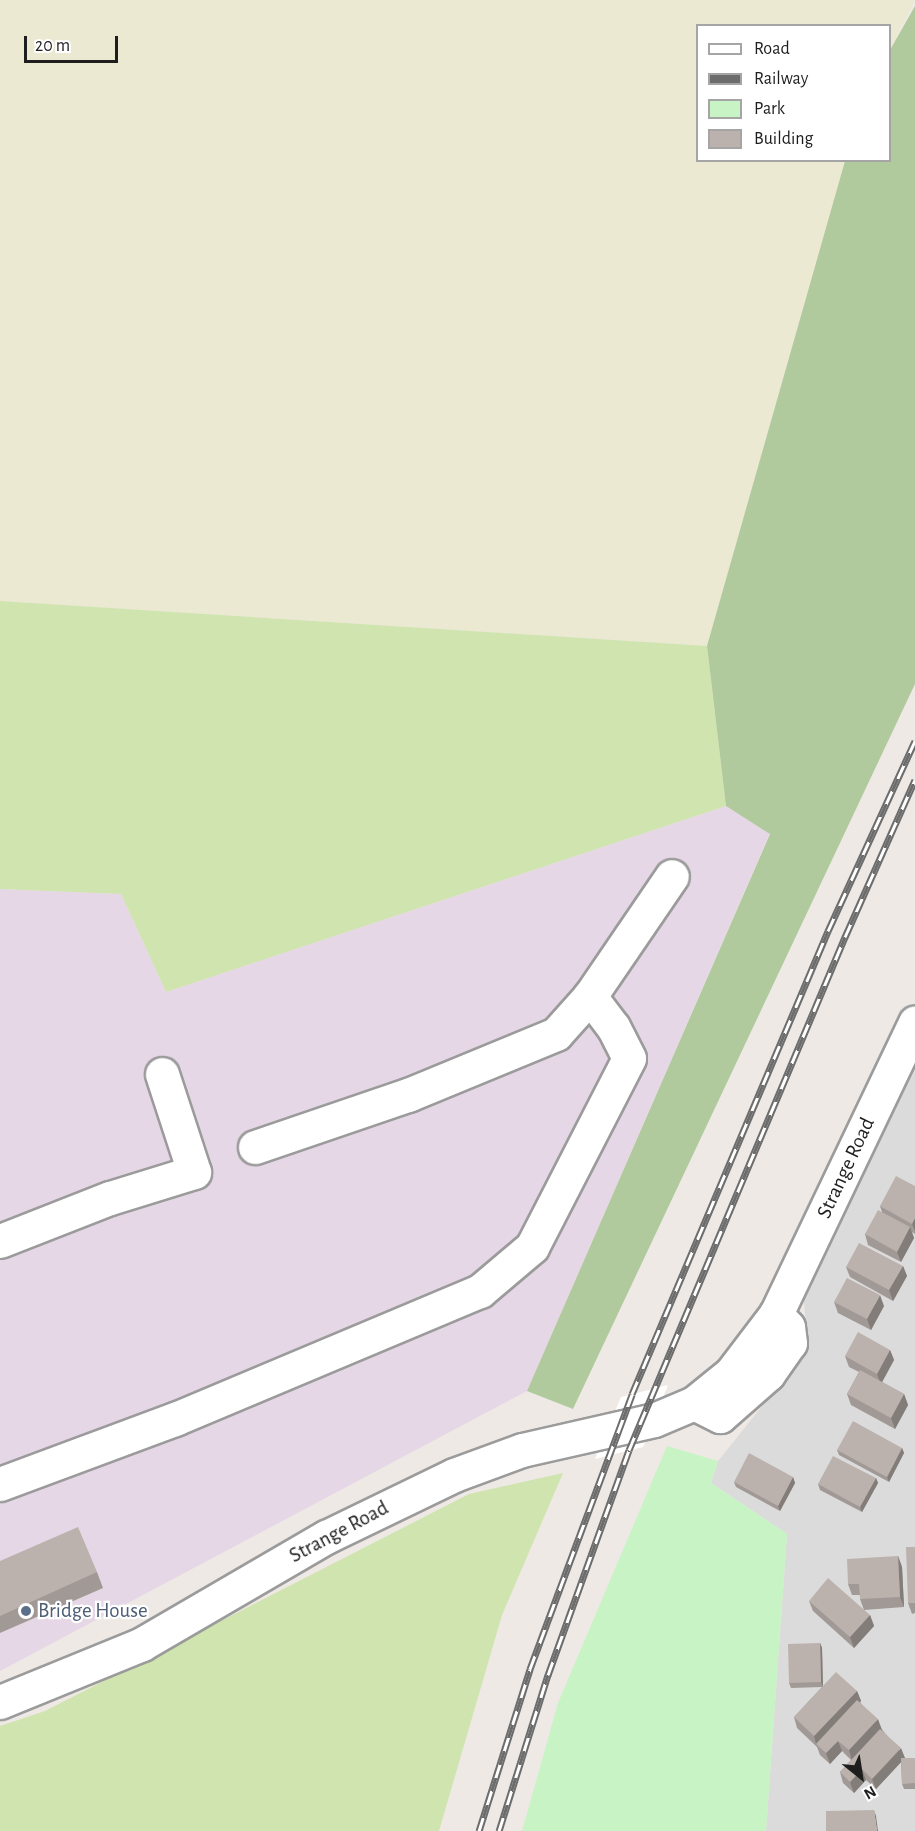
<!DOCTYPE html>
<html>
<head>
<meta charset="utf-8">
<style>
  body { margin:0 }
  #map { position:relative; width:915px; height:1831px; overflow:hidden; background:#eee9e5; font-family:"Alegreya Sans",sans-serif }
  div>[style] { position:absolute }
  .residential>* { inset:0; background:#dcdbdb }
  .industrial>* { inset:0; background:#e6d7e6 }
  .farmland>* { inset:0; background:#ebe9d1 }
  .grass>* { inset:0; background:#d0e4af }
  .forest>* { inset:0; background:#b1ca9d }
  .park>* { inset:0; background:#c8f4c5 }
  .pier>* { inset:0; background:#fff }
  .roads { filter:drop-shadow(2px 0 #9b9b9b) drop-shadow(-2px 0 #9b9b9b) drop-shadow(0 2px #9b9b9b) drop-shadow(0 -2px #9b9b9b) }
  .minor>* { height:33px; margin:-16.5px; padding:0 16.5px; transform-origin:16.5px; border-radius:16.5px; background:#fff }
  .rail>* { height:7px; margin-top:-3.5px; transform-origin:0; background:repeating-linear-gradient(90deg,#fff 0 14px,#6c6c6c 0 28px); box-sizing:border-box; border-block:2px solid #6c6c6c }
  .wall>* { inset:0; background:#a19996 }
  .shaded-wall>* { inset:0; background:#837d7a }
  .building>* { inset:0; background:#bbb2ae }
  .dots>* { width:16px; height:16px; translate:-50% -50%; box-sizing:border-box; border:3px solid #fff; border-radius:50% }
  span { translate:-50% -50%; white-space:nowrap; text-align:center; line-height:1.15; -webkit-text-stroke:4.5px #fff; paint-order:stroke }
  .street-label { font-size:21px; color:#1e1e1e }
  .service-label { font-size:21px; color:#4e5e75 }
  .left { translate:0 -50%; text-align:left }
  .legend { position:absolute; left:696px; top:24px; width:195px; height:138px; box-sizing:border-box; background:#fff; border:2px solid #a5a5a5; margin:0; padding:8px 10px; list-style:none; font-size:18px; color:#1e1e1e }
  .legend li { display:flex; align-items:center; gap:12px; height:30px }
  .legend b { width:30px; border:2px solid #a5a5a5 }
  .north { position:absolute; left:831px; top:1747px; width:60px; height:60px; -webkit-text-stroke:4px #fff; paint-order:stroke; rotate:150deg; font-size:16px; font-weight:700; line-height:24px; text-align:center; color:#1e1e1e }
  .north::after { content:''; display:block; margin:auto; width:21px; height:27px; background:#1e1e1e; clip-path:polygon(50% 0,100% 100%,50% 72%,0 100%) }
  .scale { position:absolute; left:24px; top:36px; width:94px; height:27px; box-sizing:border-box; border:3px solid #1e1e1e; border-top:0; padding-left:8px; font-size:18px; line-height:21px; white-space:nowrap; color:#1e1e1e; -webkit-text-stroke:4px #fff; paint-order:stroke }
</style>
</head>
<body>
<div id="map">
  <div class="residential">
    <i style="clip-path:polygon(915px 1064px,915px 1831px,766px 1831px,787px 1534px,711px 1483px,718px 1461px,808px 1349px,803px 1291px)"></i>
  </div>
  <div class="industrial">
    <i style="clip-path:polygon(726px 806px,770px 833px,527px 1391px,0 1671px,0 889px,121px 894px,166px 992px)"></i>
  </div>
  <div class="farmland">
    <i style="clip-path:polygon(0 0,915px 0,890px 50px,890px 26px,698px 26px,698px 160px,845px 161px,707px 646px,0 601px)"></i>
  </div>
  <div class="grass">
    <i style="clip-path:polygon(0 601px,707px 646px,726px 806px,166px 992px,121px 894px,0 889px)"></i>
    <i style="clip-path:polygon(563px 1473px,502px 1615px,439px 1831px,0 1831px,0 1726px,45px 1711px,469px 1494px)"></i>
  </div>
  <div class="forest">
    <i style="clip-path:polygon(915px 6px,915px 684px,573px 1409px,527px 1391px,770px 834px,726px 806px,707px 646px,845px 161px,890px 160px,890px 50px)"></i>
  </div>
  <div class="park">
    <i style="clip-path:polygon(667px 1446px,718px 1461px,711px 1483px,787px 1534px,766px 1831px,522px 1831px,558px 1703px)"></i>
  </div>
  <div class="pier">
    <i style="clip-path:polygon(668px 1385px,643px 1447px,595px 1459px,621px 1397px)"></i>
  </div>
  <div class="roads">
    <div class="minor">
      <i style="left:255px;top:1147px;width:162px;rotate:-18.8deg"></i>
      <i style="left:408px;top:1095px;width:160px;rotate:-22.4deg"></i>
      <i style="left:556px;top:1034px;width:51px;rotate:-48.2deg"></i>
      <i style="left:0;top:1241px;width:118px;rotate:-21.4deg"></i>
      <i style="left:110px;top:1198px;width:88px;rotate:-17.2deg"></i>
      <i style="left:194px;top:1172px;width:103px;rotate:-108.1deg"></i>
      <i style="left:694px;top:1403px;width:29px;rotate:27deg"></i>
      <i style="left:720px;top:1416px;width:64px;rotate:-41.2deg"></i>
      <i style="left:768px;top:1374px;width:38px;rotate:-55deg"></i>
      <i style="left:790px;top:1343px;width:16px;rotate:-97deg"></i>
      <i style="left:788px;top:1327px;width:18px;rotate:-133deg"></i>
      <i style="left:0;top:1484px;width:187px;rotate:-20.4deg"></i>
      <i style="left:175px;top:1419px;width:331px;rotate:-22.8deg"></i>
      <i style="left:480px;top:1291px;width:68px;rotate:-40.2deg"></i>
      <i style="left:532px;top:1247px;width:212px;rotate:-62.8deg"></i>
      <i style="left:629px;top:1058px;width:35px;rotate:-117deg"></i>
      <i style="left:613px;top:1027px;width:39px;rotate:-127deg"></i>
      <i style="left:590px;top:996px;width:145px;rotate:-55.7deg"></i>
      <i style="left:0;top:1702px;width:153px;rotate:-22.2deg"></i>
      <i style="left:142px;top:1644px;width:213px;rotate:-30.2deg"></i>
      <i style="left:326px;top:1537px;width:142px;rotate:-25.8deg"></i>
      <i style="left:454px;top:1475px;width:72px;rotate:-20.2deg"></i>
      <i style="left:522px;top:1450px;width:135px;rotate:-12.8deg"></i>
      <i style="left:654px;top:1420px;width:43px;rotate:-23deg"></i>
      <i style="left:694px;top:1403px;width:48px;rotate:-39deg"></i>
      <i style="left:731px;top:1373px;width:74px;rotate:-52.7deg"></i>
      <i style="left:776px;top:1314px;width:323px;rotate:-64.5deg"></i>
    </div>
  </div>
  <div class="rail">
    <i style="left:479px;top:1831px;width:170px;rotate:-72.5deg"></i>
    <i style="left:530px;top:1669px;width:293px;rotate:-69.6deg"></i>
    <i style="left:632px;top:1394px;width:503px;rotate:-67.06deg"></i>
    <i style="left:828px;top:931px;width:209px;rotate:-65.4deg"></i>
    <i style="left:499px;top:1831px;width:164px;rotate:-72.6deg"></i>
    <i style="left:548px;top:1675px;width:239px;rotate:-70.2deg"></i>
    <i style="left:629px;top:1450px;width:557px;rotate:-67.17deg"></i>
    <i style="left:845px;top:937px;width:172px;rotate:-66deg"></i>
  </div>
  <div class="wall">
    <i style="clip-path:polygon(915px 1186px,915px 1234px,912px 1232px,914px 1238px,901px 1262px,868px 1245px,865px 1234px,882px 1212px,880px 1206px)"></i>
    <i style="clip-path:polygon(903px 1266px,907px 1276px,893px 1301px,850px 1277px,846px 1267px)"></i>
    <i style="clip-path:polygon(834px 1302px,884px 1306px,871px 1330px,838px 1313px)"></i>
    <i style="clip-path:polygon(890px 1350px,894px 1360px,882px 1382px,904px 1394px,908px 1405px,895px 1429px,851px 1405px,847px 1394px,859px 1372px,849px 1367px,845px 1356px)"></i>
    <i style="clip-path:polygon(902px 1448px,904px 1453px,889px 1482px,839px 1455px,837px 1450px)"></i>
    <i style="clip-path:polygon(793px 1477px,795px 1483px,780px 1511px,736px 1487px,734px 1482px)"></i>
    <i style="clip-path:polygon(876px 1478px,878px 1483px,862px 1512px,820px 1490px,818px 1484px)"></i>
    <i style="clip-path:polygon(915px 1547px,915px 1613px,912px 1614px,908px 1603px)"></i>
    <i style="clip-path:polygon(898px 1556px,902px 1567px,904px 1607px,864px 1610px,860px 1599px,860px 1595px,852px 1595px,848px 1584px)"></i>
    <i style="clip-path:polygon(0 1561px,97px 1572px,103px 1588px,0 1633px)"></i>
    <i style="clip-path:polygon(809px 1601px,870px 1615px,874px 1626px,854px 1648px,813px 1611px)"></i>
    <i style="clip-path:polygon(820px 1643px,822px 1648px,823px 1686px,857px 1691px,861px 1701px,860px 1702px,905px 1758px,915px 1759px,915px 1789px,904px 1789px,902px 1784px,901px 1762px,876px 1789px,866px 1780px,854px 1793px,843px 1783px,840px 1772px,851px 1760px,842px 1751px,830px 1764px,820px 1755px,817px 1747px,797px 1728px,794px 1717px,822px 1687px,791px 1688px,789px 1683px)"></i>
  </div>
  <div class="shaded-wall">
    <i style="clip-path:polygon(915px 1218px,915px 1231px,912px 1224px)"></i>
    <i style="clip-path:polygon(910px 1227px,914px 1238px,901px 1262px,897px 1252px)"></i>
    <i style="clip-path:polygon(903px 1266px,907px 1276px,893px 1301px,889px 1290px)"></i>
    <i style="clip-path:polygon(880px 1295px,884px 1306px,871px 1330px,867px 1319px)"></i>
    <i style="clip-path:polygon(890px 1350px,894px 1360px,881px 1384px,877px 1374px)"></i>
    <i style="clip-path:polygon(904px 1394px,908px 1405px,895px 1429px,891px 1418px)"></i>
    <i style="clip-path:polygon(902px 1448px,904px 1453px,889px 1482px,887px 1477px)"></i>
    <i style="clip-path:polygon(793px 1477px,795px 1483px,780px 1511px,778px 1506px)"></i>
    <i style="clip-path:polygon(876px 1478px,878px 1483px,862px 1512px,860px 1507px)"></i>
    <i style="clip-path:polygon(898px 1556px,902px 1567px,904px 1607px,900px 1597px)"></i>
    <i style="clip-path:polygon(870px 1615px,874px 1626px,854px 1648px,850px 1637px)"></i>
    <i style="clip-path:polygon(820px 1643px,822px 1648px,823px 1687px,821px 1682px)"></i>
    <i style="clip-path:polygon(857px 1691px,861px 1701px,818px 1746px,816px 1744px,814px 1736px)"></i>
    <i style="clip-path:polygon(878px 1719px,882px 1730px,852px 1761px,849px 1750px)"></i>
    <i style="clip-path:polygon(838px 1741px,842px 1751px,830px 1764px,826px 1753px)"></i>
    <i style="clip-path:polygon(901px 1748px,905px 1758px,876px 1789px,872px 1779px)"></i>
    <i style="clip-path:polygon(862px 1769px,866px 1780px,854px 1793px,850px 1782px)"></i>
    <i style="clip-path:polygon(874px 1810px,876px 1816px,878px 1831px,877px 1831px)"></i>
  </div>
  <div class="building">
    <i style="clip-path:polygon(896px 1176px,915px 1186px,915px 1218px,912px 1224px,880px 1206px)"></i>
    <i style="clip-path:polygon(878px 1210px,910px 1227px,897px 1252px,865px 1234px)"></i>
    <i style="clip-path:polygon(859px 1243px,903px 1266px,889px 1290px,846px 1267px)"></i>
    <i style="clip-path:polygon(847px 1278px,880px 1295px,867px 1319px,834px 1302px)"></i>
    <i style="clip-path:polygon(858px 1332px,890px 1350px,877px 1374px,845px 1356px)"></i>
    <i style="clip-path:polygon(860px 1370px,904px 1394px,891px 1418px,847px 1394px)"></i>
    <i style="clip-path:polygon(853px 1421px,902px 1448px,887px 1477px,837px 1450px)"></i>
    <i style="clip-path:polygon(749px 1453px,793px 1477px,778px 1506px,734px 1482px)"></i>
    <i style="clip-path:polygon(833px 1456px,876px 1478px,860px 1507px,818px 1484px)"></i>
    <i style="clip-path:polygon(78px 1527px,97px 1572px,0 1616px,0 1561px)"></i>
    <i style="clip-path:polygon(906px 1547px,915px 1547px,915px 1603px,908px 1603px)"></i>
    <i style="clip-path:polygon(898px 1556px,900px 1597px,860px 1599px,859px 1584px,848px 1584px,847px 1559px)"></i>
    <i style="clip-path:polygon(828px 1578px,870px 1615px,850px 1637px,809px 1601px)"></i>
    <i style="clip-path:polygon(820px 1643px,821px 1682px,789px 1683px,788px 1644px)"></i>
    <i style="clip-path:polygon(836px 1672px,857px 1691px,814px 1736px,794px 1717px)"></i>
    <i style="clip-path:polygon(857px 1700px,878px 1719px,849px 1750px,838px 1741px,826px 1753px,816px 1744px)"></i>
    <i style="clip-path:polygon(880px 1729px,901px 1748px,872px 1779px,862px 1769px,850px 1782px,840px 1772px)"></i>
    <i style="clip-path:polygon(901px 1758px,915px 1758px,915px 1783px,902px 1784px)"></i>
    <i style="clip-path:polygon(874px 1810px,877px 1831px,826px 1831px,826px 1811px)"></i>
  </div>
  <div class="dots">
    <i style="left:26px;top:1611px;background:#5c6f8a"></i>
  </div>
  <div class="street-label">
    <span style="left:846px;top:1168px;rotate:-65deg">Strange Road</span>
    <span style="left:339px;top:1532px;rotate:-28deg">Strange Road</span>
  </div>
  <div class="service-label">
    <span class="left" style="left:38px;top:1611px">Bridge House</span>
  </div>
  <ul class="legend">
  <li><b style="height:8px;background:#fff"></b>Road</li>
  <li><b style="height:8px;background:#6c6c6c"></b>Railway</li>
  <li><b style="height:16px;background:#c8f4c5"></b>Park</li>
  <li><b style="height:16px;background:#bbb2ae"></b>Building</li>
  </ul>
  <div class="north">N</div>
  <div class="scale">20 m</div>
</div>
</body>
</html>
